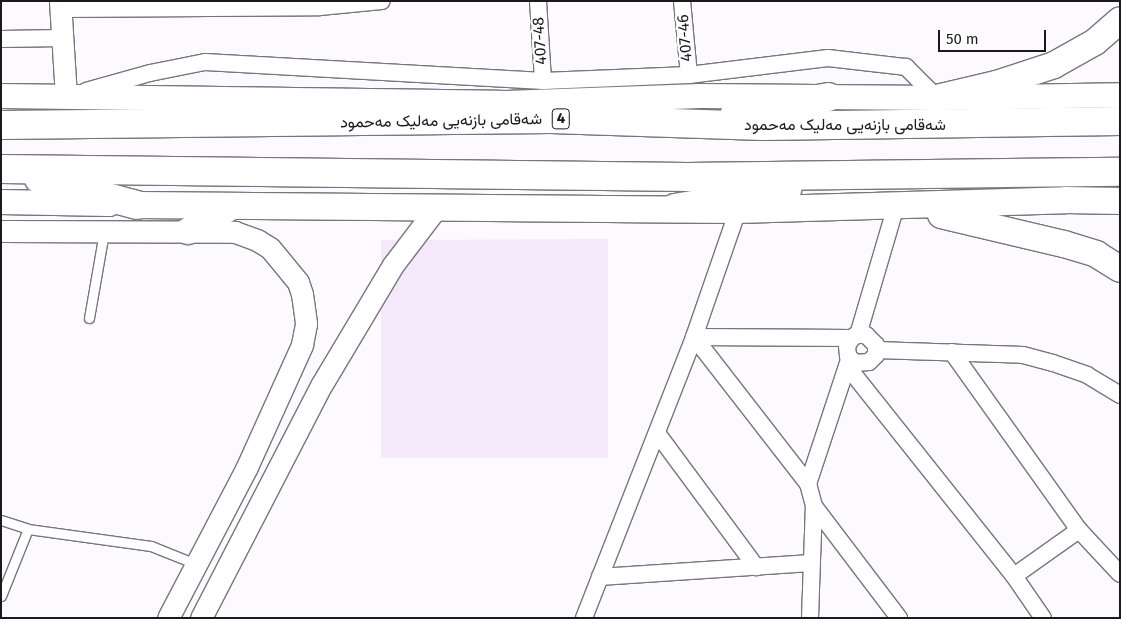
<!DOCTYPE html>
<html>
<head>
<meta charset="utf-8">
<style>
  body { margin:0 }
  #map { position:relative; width:1121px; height:619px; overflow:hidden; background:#fcfafe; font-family:"Fira Sans",Vazirmatn,sans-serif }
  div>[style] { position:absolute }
  .built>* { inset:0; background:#f4e9fa }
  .roads { filter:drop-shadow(1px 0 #7a747e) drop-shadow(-1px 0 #7a747e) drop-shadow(0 1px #7a747e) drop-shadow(0 -1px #7a747e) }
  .service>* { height:9px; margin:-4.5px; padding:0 4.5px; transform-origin:4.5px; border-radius:4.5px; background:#fff }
  .minor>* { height:16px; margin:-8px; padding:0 8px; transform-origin:8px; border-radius:8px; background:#fff }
  .tertiary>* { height:21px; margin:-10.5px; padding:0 10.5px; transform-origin:10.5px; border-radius:10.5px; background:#fff }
  .secondary>* { height:24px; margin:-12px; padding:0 12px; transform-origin:12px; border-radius:12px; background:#fff }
  .primary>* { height:26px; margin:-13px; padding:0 13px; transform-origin:13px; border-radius:13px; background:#fff }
  .trunk>* { height:28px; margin:-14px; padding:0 14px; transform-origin:14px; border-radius:14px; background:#fff }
  span { translate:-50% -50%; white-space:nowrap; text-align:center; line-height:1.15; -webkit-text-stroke:4.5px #fff; paint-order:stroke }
  .shield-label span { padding:1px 4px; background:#fff; border:1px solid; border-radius:4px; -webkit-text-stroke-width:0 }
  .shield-label { font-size:15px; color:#1c191d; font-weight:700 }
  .street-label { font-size:16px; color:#1c191d }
  .frame { position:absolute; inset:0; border:2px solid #1c191d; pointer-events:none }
  .scale { position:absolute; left:938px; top:30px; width:108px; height:22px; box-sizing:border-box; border:2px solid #1c191d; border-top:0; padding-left:6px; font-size:15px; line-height:18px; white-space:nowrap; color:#1c191d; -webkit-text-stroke:4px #fff; paint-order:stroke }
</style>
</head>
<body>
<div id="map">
  <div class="built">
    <i style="clip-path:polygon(608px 239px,608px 458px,381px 458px,381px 240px)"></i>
  </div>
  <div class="roads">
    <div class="service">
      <i style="left:89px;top:318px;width:87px;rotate:-80.1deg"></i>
      <i style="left:1px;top:520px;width:28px;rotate:18deg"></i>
      <i style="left:28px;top:529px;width:124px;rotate:7.9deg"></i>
      <i style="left:151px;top:546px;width:48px;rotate:21.8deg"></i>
      <i style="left:1px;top:596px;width:72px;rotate:-68.1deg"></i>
    </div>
    <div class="minor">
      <i style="left:538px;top:1px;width:80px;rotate:86.4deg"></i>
      <i style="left:682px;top:1px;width:74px;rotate:84.6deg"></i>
      <i style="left:60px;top:9px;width:260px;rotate:-0.4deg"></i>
      <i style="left:320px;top:7px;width:62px;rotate:-5.5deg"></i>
      <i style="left:1px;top:39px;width:61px;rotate:-0.9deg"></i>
      <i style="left:86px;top:91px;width:66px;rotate:-15.7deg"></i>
      <i style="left:150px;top:73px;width:56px;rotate:-11.3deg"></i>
      <i style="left:205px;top:62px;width:339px;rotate:3.2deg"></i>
      <i style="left:543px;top:81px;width:146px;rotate:-2.4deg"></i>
      <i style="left:689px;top:75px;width:140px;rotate:-7deg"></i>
      <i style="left:828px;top:58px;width:79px;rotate:6.6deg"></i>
      <i style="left:906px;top:67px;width:44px;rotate:45deg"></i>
      <i style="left:858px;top:335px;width:134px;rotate:-73.6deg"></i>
      <i style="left:694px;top:337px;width:158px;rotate:0.4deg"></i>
      <i style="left:852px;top:338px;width:5px;rotate:-37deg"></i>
      <i style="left:856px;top:335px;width:10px"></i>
      <i style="left:866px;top:335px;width:14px;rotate:45deg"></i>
      <i style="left:876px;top:345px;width:10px;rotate:90deg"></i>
      <i style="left:876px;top:355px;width:10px;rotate:135deg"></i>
      <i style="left:869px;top:362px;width:14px;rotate:176deg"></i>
      <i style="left:855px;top:363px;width:10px;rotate:-135deg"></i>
      <i style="left:848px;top:356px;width:10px;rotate:-96deg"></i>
      <i style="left:847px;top:346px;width:9px;rotate:-58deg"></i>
      <i style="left:694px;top:337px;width:186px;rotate:52.2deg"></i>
      <i style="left:876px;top:350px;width:147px;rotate:1.9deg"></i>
      <i style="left:1023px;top:355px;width:31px;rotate:15deg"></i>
      <i style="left:1053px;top:363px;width:36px;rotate:19deg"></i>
      <i style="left:1087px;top:375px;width:39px;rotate:31deg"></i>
      <i style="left:952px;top:352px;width:219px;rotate:54.5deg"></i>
      <i style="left:1079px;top:530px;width:60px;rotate:47deg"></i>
      <i style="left:847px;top:366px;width:268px;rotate:51.5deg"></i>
      <i style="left:1014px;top:576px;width:51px;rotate:55.4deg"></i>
      <i style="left:657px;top:433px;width:167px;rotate:53.5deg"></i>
      <i style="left:814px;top:506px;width:141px;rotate:52.8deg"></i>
      <i style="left:1014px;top:576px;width:80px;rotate:-35.3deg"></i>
      <i style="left:600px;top:577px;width:211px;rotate:-3.8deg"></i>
      <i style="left:584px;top:618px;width:302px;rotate:-68.6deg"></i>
      <i style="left:694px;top:337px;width:134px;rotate:-70.9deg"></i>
      <i style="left:810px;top:618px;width:112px;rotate:-88deg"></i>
      <i style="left:814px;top:506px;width:23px;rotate:-105deg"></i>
      <i style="left:808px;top:484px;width:131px;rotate:-71.7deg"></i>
    </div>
    <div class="tertiary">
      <i style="left:60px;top:1px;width:96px;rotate:86.4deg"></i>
      <i style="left:1px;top:231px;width:234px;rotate:0.2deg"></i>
      <i style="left:235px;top:232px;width:23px;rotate:20deg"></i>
      <i style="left:257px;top:240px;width:15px;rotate:32deg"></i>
      <i style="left:270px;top:248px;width:44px;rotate:50.5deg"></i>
      <i style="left:298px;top:282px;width:13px;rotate:72deg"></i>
      <i style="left:302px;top:294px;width:30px;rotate:82deg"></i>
      <i style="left:306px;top:324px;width:21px;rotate:101deg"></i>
      <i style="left:302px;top:345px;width:134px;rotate:114.3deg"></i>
      <i style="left:247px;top:467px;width:170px;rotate:117.6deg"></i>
      <i style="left:201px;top:618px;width:263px;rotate:-62.7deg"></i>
      <i style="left:322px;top:384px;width:139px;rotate:-59.2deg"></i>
      <i style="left:393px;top:265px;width:73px;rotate:-52.8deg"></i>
    </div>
    <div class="secondary">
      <i style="left:1px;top:96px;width:505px;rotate:0.79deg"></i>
      <i style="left:506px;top:103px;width:194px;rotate:-2.1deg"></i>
      <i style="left:700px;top:96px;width:237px;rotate:0.5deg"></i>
      <i style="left:937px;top:98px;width:183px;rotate:-0.9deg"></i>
      <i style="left:1px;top:202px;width:108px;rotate:1.1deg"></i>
    </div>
    <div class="primary">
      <i style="left:937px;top:98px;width:61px;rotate:-13.3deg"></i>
      <i style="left:996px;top:84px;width:61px;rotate:-18.1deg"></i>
      <i style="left:1054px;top:65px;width:47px;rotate:-29.3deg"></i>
      <i style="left:1095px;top:42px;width:33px;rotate:-41deg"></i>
      <i style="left:137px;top:205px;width:601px;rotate:0.48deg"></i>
      <i style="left:738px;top:210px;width:328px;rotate:-1.7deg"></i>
      <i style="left:1066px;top:200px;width:54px;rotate:1.1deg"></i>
      <i style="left:941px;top:215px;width:126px;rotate:13.3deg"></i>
      <i style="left:1064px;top:244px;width:34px;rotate:17deg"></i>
      <i style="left:1096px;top:254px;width:28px;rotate:32deg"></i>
      <i style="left:188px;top:231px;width:49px;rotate:-29.2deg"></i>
    </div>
    <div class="trunk">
      <i style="left:735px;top:113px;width:95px;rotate:-9.7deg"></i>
      <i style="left:1px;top:125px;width:550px;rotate:-0.63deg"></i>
      <i style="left:551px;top:119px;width:212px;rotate:1.9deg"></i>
      <i style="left:763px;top:126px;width:357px;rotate:-0.8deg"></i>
      <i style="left:1px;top:169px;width:686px;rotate:0.67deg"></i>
      <i style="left:687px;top:177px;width:433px;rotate:-0.7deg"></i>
      <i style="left:39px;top:179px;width:101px;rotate:14.9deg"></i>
      <i style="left:675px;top:208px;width:114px;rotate:-9.6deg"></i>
    </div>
  </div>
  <div class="shield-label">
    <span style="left:561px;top:119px">4</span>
  </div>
  <div class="street-label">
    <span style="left:685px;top:38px;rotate:-95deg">407-46</span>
    <span style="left:540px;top:41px;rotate:-94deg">407-48</span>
    <span style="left:441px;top:121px;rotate:-1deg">شەقامی بازنەیی مەلیک مەحمود</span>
    <span style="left:845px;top:125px">شەقامی بازنەیی مەلیک مەحمود</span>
  </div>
  <div class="frame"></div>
  <div class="scale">50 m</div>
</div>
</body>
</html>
